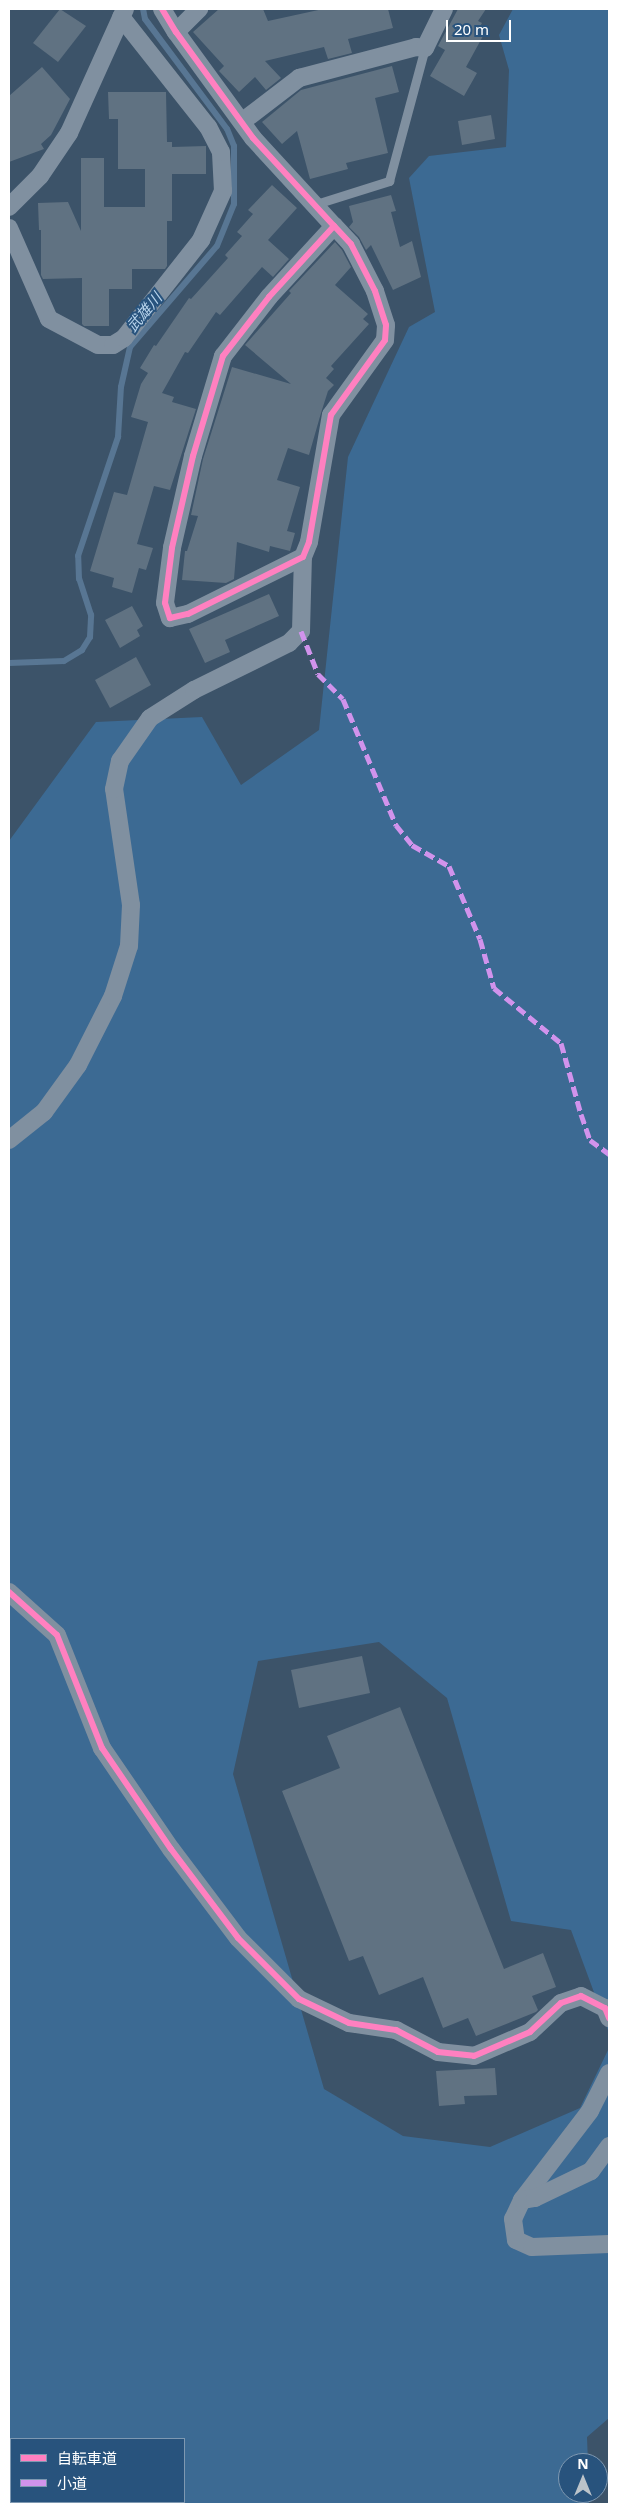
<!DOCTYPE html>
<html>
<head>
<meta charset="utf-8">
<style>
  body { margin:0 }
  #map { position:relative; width:618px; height:2513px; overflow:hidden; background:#3c5369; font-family:"Noto Sans","Noto Sans JP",sans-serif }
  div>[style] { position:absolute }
  .green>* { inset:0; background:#3c6a93 }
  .stream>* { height:6px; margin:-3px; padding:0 3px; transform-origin:3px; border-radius:3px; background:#587693 }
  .building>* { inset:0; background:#607282 }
  .service>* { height:9px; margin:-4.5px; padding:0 4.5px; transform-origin:4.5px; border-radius:4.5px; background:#8090a0 }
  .minor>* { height:18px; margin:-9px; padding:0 9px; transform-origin:9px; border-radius:9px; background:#8090a0 }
  .quiet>* { height:5px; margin-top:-2.5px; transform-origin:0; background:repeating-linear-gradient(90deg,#d193ec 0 10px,transparent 0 15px) }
  .cycleway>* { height:6px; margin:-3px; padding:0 3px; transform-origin:3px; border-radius:3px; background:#ff80c0 }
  span { translate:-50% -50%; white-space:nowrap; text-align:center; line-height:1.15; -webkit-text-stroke:4px #28537d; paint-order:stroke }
  .water-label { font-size:15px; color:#b8d4ec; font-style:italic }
  .frame { position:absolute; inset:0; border:10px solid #fff; pointer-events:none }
  .legend { position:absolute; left:10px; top:2438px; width:175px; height:65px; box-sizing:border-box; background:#28537d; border:1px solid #7e98b1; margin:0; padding:6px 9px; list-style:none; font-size:15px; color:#fff }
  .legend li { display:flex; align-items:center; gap:10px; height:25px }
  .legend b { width:25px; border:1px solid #7e98b1 }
  .north { position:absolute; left:558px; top:2453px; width:50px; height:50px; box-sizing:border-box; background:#28537d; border:1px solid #7e98b1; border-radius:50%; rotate:0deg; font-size:14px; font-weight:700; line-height:20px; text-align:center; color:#fff }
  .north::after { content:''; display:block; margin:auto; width:18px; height:22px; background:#bbc3ca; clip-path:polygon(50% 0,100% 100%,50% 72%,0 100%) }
  .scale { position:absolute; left:446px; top:20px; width:65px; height:22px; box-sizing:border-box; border:2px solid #fff; border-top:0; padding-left:6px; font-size:15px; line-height:18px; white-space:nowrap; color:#fff; -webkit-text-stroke:4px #28537d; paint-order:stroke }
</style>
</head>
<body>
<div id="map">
  <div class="green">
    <i style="clip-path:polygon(evenodd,513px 9px,609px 9px,609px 2033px,571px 1930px,511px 1921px,447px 1698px,379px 1642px,258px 1661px,233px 1774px,324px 2089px,403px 2136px,490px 2147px,580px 2108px,609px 2048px,609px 2418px,587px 2437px,588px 2463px,568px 2463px,568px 2493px,588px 2493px,589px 2504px,9px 2504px,9px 841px,96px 722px,202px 717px,241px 785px,319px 730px,348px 457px,409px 327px,435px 312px,409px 178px,429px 156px,506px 147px,509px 70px,499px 35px,513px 9px,11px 2439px,184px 2439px,184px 2502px,11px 2502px,11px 2439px)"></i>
  </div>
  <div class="stream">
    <i style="left:9px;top:663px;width:55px;rotate:-2.1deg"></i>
    <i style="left:64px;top:661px;width:21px;rotate:-31deg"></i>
    <i style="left:82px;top:650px;width:15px;rotate:-58deg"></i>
    <i style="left:90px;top:637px;width:22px;rotate:-87deg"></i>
    <i style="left:91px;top:615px;width:38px;rotate:-108deg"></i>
    <i style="left:79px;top:579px;width:23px;rotate:-92deg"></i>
    <i style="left:78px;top:556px;width:126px;rotate:-71.4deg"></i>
    <i style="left:118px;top:437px;width:50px;rotate:-86.6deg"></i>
    <i style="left:121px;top:387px;width:41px;rotate:-77.3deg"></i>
    <i style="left:130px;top:347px;width:133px;rotate:-49.3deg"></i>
    <i style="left:217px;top:246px;width:45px;rotate:-68deg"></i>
    <i style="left:234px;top:204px;width:58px;rotate:-90deg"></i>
    <i style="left:234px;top:146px;width:18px;rotate:-112deg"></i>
    <i style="left:227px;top:129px;width:137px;rotate:-126.7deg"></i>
    <i style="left:145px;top:19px;width:10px;rotate:-101deg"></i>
  </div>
  <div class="building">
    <i style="clip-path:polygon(60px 9px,86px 26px,58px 62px,33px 43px)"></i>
    <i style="clip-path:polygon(219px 9px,263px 9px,268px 21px,323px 9px,388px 9px,393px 28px,348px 39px,352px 53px,328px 59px,324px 47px,265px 61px,281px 78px,266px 90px,255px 77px,239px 92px,219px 71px,224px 66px,193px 32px)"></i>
    <i style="clip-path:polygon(458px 9px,486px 9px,478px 21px,482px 23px,476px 33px,483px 36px,466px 67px,477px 73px,464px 96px,430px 76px,445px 50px,438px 46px)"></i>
    <i style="clip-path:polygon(392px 66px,399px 92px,375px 98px,388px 153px,346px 163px,348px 169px,310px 179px,297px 131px,282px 144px,262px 122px,301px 90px)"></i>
    <i style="clip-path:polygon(42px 67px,70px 99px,51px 135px,41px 144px,44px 149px,9px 162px,9px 96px)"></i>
    <i style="clip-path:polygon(108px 92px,166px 92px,167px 142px,172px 142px,172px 147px,206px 146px,206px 174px,172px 174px,172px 221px,167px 221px,167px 266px,165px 269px,132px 269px,132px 289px,109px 289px,109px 326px,84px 326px,82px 324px,82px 278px,43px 279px,41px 275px,41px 230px,39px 230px,38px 203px,68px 202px,81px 231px,81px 158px,104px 158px,104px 207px,145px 207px,145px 169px,118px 169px,118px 119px,109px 119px)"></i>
    <i style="clip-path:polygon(491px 115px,495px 139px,462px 145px,458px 121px)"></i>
    <i style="clip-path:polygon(272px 185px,297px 208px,268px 240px,289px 259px,273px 277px,262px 267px,220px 315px,216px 312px,188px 353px,185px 352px,162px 393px,174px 397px,172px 402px,196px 409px,170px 490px,154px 486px,137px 544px,153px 548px,146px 570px,139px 568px,132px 593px,112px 587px,114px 578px,90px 571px,114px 492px,127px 495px,148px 422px,131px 417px,141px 384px,148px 373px,140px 368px,154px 345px,156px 346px,189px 298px,191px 299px,228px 258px,225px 255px,242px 236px,237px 232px,253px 214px,248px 210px)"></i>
    <i style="clip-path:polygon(391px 195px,396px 211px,391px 212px,400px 247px,412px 241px,421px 277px,393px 290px,371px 245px,366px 250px,359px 237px,349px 227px,353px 222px,349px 206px)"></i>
    <i style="clip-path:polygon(335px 242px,342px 250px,351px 267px,335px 285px,368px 314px,363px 319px,369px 324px,331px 366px,334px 369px,326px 378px,334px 385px,328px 391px,321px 413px,309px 455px,288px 448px,277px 480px,300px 487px,287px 531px,295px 533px,290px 551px,270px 546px,269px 552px,237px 542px,234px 579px,226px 583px,182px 580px,185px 551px,187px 551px,198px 516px,191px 515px,203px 459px,232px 367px,291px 384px,245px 345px,291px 293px,289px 291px)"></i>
    <i style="clip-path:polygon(269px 594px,279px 616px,225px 640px,230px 652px,205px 663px,189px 629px)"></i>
    <i style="clip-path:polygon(132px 606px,143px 626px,137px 630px,140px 636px,120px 648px,105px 620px)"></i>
    <i style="clip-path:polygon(136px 657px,151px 685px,110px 708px,95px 680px)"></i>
    <i style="clip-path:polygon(362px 1656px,370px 1693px,299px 1708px,291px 1670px)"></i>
    <i style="clip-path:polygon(400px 1707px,504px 1969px,543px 1953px,556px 1987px,532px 1996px,538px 2010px,536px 2012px,476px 2036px,468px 2018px,443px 2028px,423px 1977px,379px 1995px,363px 1956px,349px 1961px,282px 1791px,340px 1768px,327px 1736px)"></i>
    <i style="clip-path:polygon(495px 2068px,497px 2095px,464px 2096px,465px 2104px,439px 2106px,436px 2071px)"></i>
  </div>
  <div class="service">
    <i style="left:316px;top:204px;width:77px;rotate:-17.5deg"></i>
    <i style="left:389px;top:181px;width:138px;rotate:-74.9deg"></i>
  </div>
  <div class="minor">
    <i style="left:162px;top:9px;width:27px;rotate:59deg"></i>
    <i style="left:176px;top:32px;width:131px;rotate:54deg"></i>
    <i style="left:253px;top:138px;width:120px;rotate:47.4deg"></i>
    <i style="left:334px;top:226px;width:96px;rotate:132.5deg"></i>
    <i style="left:269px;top:297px;width:75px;rotate:127.9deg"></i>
    <i style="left:223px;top:356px;width:104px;rotate:106.7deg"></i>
    <i style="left:193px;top:456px;width:94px;rotate:102.9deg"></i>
    <i style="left:172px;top:548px;width:55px;rotate:97.3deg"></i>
    <i style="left:165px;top:603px;width:16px;rotate:72deg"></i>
    <i style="left:170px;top:618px;width:18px;rotate:-13deg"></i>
    <i style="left:188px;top:614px;width:128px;rotate:-26.4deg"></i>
    <i style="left:303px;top:557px;width:16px;rotate:-68deg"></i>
    <i style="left:309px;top:542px;width:129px;rotate:-80.2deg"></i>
    <i style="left:331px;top:415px;width:92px;rotate:-54.2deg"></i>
    <i style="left:385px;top:340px;width:15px;rotate:-86deg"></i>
    <i style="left:386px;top:325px;width:36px;rotate:-108deg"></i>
    <i style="left:375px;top:291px;width:53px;rotate:-117.1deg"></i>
    <i style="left:351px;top:244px;width:25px;rotate:-133deg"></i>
    <i style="left:176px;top:32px;width:33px;rotate:-45deg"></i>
    <i style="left:243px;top:121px;width:71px;rotate:-37.5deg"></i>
    <i style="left:299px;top:78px;width:121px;rotate:-14.8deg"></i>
    <i style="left:416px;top:47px;width:9px;rotate:6deg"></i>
    <i style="left:425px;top:48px;width:43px;rotate:-64deg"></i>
    <i style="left:9px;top:207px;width:44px;rotate:-45deg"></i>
    <i style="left:40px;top:176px;width:52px;rotate:-56deg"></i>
    <i style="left:69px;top:133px;width:136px;rotate:-65.7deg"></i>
    <i style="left:9px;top:228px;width:99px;rotate:66.3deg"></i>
    <i style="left:49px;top:319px;width:55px;rotate:28deg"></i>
    <i style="left:98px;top:345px;width:15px"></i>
    <i style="left:113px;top:345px;width:13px;rotate:-32deg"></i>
    <i style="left:124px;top:338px;width:125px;rotate:-51.8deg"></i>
    <i style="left:201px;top:240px;width:54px;rotate:-65.8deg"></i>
    <i style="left:223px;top:191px;width:39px;rotate:-93deg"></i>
    <i style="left:221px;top:152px;width:28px;rotate:-117deg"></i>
    <i style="left:208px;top:127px;width:140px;rotate:-128.3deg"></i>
    <i style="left:9px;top:1140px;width:45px;rotate:-38.7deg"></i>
    <i style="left:44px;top:1112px;width:58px;rotate:-54.1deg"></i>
    <i style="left:78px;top:1065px;width:77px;rotate:-63.1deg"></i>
    <i style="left:113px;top:996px;width:52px;rotate:-72.3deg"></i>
    <i style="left:129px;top:946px;width:41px;rotate:-87.2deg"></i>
    <i style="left:131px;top:905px;width:117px;rotate:-98.3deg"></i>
    <i style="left:114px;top:789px;width:29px;rotate:-78deg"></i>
    <i style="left:120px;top:761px;width:52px;rotate:-55.1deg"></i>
    <i style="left:150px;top:718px;width:52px;rotate:-32.5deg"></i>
    <i style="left:194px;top:690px;width:106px;rotate:-26.3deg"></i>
    <i style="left:289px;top:643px;width:17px;rotate:-45deg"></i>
    <i style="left:301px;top:631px;width:74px;rotate:-88.5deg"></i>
    <i style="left:9px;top:1592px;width:64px;rotate:41.9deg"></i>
    <i style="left:57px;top:1635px;width:122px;rotate:68.3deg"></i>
    <i style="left:102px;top:1748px;width:122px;rotate:55.7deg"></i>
    <i style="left:171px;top:1849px;width:111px;rotate:53deg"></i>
    <i style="left:238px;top:1938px;width:86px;rotate:45deg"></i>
    <i style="left:299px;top:1999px;width:55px;rotate:25.6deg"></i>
    <i style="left:349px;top:2023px;width:48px;rotate:8.5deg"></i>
    <i style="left:396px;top:2030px;width:47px;rotate:27.6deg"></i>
    <i style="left:438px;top:2052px;width:36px;rotate:6deg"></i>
    <i style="left:474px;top:2056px;width:61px;rotate:-23.2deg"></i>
    <i style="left:530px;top:2032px;width:42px;rotate:-43.1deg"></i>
    <i style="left:561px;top:2003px;width:21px;rotate:-19deg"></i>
    <i style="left:581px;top:1996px;width:27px;rotate:27deg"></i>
    <i style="left:605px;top:2008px;width:11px;rotate:68deg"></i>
    <i style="left:609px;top:2073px;width:42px;rotate:116.6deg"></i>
    <i style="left:590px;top:2111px;width:112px;rotate:127.4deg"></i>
    <i style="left:522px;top:2200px;width:21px;rotate:115deg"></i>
    <i style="left:513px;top:2219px;width:21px;rotate:82deg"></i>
    <i style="left:516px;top:2240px;width:17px;rotate:24deg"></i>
    <i style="left:532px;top:2247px;width:77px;rotate:-2.2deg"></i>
    <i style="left:522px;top:2200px;width:13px;rotate:-9deg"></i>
    <i style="left:535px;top:2198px;width:62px;rotate:-25.7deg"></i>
    <i style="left:591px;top:2171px;width:31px;rotate:-54deg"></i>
  </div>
  <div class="quiet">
    <i style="left:301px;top:631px;width:46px;rotate:68.4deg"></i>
    <i style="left:318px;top:674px;width:35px;rotate:45deg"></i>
    <i style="left:343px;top:699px;width:137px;rotate:67.2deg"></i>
    <i style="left:396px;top:825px;width:26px;rotate:51deg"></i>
    <i style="left:412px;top:845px;width:43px;rotate:29.6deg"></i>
    <i style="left:449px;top:866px;width:79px;rotate:67deg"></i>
    <i style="left:480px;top:939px;width:51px;rotate:74.1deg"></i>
    <i style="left:494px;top:988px;width:87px;rotate:39.4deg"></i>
    <i style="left:561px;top:1043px;width:74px;rotate:74.3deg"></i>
    <i style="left:581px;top:1114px;width:28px;rotate:71deg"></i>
    <i style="left:590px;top:1140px;width:24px;rotate:36deg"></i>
  </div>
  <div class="cycleway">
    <i style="left:162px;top:9px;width:27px;rotate:59deg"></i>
    <i style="left:176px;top:32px;width:131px;rotate:54deg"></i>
    <i style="left:253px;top:138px;width:120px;rotate:47.4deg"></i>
    <i style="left:334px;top:226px;width:96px;rotate:132.5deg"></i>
    <i style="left:269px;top:297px;width:75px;rotate:127.9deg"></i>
    <i style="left:223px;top:356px;width:104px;rotate:106.7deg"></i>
    <i style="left:193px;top:456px;width:94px;rotate:102.9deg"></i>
    <i style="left:172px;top:548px;width:55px;rotate:97.3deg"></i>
    <i style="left:165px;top:603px;width:16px;rotate:72deg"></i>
    <i style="left:170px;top:618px;width:18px;rotate:-13deg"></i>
    <i style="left:188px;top:614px;width:128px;rotate:-26.4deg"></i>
    <i style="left:303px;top:557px;width:16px;rotate:-68deg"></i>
    <i style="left:309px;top:542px;width:129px;rotate:-80.2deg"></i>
    <i style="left:331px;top:415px;width:92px;rotate:-54.2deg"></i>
    <i style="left:385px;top:340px;width:15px;rotate:-86deg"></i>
    <i style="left:386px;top:325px;width:36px;rotate:-108deg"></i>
    <i style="left:375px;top:291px;width:53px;rotate:-117.1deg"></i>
    <i style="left:351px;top:244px;width:25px;rotate:-133deg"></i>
    <i style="left:9px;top:1592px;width:64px;rotate:41.9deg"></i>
    <i style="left:57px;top:1635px;width:122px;rotate:68.3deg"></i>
    <i style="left:102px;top:1748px;width:122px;rotate:55.7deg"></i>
    <i style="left:171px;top:1849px;width:111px;rotate:53deg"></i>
    <i style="left:238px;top:1938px;width:86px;rotate:45deg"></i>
    <i style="left:299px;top:1999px;width:55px;rotate:25.6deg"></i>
    <i style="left:349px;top:2023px;width:48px;rotate:8.5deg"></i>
    <i style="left:396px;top:2030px;width:47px;rotate:27.6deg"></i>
    <i style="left:438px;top:2052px;width:36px;rotate:6deg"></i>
    <i style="left:474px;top:2056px;width:61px;rotate:-23.2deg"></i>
    <i style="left:530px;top:2032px;width:42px;rotate:-43.1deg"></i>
    <i style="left:561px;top:2003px;width:21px;rotate:-19deg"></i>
    <i style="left:581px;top:1996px;width:27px;rotate:27deg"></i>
    <i style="left:605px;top:2008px;width:11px;rotate:68deg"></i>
  </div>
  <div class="water-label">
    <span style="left:144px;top:312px;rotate:-50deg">武雄川</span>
  </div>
  <div class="frame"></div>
  <ul class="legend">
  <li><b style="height:6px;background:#ff80c0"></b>自転車道</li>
  <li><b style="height:6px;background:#d193ec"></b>小道</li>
  </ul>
  <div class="north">N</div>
  <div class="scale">20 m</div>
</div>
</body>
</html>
